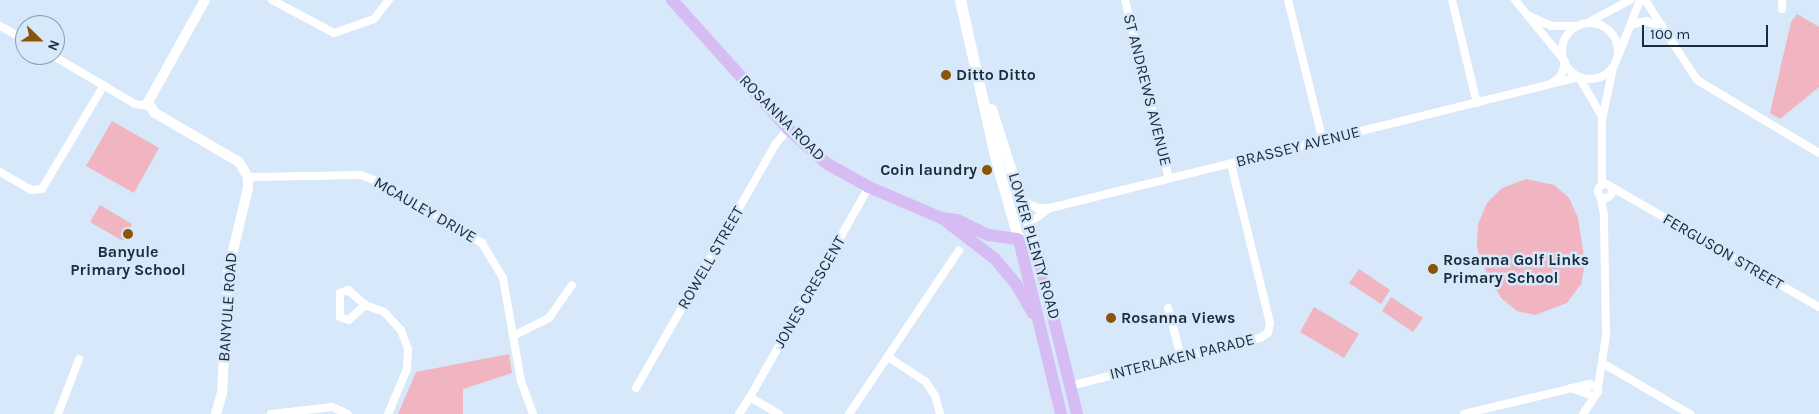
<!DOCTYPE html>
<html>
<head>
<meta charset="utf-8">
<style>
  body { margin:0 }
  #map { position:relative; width:1819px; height:414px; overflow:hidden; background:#d6e8f9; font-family:Karla,sans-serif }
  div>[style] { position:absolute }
  .green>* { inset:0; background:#f0b5c0 }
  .minor>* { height:8px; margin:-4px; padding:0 4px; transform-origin:4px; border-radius:4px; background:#fff }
  .minor>.ring { margin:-4px; padding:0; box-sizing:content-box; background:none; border:8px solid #fff; border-radius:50% }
  .tertiary>* { height:10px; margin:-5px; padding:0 5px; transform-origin:5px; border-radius:5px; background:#fff }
  .secondary>* { height:11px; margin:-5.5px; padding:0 5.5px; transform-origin:5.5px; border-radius:5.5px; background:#fff }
  .trunk>* { height:12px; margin:-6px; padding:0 6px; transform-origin:6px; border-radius:6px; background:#d7bcf4 }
  .dots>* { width:14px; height:14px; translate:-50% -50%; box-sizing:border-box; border:2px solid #d6e8f9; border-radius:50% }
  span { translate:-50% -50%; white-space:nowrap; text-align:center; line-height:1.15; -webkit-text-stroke:5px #d6e8f9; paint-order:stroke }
  .poi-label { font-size:16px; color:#1b2d3d; font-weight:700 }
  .left { translate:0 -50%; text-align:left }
  .right { translate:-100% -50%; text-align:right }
  .street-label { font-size:16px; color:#1b2d3d }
  .north { position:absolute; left:15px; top:15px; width:50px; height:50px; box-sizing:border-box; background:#d6e8f9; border:1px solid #8b9dae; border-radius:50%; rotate:112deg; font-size:14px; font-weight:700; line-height:20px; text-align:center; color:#1b2d3d }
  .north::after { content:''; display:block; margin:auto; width:18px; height:22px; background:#8b5407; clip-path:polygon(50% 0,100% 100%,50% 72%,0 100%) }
  .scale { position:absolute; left:1642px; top:25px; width:126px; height:22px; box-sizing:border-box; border:2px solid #1b2d3d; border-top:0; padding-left:6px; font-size:15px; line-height:18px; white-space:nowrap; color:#1b2d3d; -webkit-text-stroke:4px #d6e8f9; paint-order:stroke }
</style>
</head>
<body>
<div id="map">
  <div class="green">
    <i style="clip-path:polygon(1797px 14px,1819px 27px,1819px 87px,1780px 119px,1770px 113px,1791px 22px)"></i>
    <i style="clip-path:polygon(112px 121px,159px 148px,134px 193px,86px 166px)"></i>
    <i style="clip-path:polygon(1526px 179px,1554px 185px,1569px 198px,1578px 218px,1585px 263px,1581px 284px,1567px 303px,1535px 315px,1517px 311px,1501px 298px,1480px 260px,1477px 246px,1478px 224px,1487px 203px,1502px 188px)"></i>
    <i style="clip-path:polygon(100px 205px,132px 224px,123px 241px,90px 222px)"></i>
    <i style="clip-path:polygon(1359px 269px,1390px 290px,1381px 304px,1349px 283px)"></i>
    <i style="clip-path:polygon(1391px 297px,1423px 318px,1413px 332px,1382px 311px)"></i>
    <i style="clip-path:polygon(1314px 307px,1359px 334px,1344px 358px,1300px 332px)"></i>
    <i style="clip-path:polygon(509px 354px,512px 373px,463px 389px,463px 414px,398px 414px,416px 372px)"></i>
  </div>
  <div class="minor">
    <i style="left:272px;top:0;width:70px;rotate:28deg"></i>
    <i style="left:334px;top:33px;width:42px;rotate:-19.3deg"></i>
    <i style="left:374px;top:19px;width:24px;rotate:-52deg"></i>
    <i style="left:1125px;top:0;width:184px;rotate:76.2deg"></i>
    <i style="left:1288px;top:0;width:145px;rotate:76.1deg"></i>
    <i style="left:1452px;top:0;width:106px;rotate:76.4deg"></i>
    <i style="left:1515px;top:0;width:77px;rotate:50.8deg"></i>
    <i style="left:1645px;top:0;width:95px;rotate:57deg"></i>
    <i style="left:1697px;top:80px;width:142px;rotate:30.9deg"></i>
    <i style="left:1782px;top:9px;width:9px;rotate:-90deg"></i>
    <i style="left:1529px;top:16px;width:24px;rotate:24deg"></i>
    <i style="left:1551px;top:26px;width:24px"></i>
    <i style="left:1589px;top:22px;width:47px;rotate:-28.2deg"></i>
    <i class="ring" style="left:1562px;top:23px;width:48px;height:48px"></i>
    <i style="left:1631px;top:25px;width:16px;rotate:-15deg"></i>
    <i style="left:1646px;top:21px;width:14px;rotate:21deg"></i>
    <i style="left:0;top:26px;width:29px;rotate:29deg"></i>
    <i style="left:1619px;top:54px;width:58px;rotate:-68.7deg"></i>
    <i style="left:52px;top:55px;width:96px;rotate:30.6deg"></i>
    <i style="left:135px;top:104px;width:14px;rotate:8deg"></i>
    <i style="left:1579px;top:77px;width:44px;rotate:59.9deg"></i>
    <i style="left:1552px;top:83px;width:11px;rotate:-38deg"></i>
    <i style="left:1561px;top:76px;width:14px;rotate:-73deg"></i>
    <i style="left:0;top:172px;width:36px;rotate:30deg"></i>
    <i style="left:31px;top:190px;width:11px;rotate:-5deg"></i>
    <i style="left:42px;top:189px;width:121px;rotate:-59.2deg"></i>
    <i style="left:248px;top:177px;width:113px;rotate:-1deg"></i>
    <i style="left:361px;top:175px;width:26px;rotate:21deg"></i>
    <i style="left:385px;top:184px;width:114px;rotate:31.3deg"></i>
    <i style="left:482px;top:243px;width:41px;rotate:59deg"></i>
    <i style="left:503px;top:278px;width:105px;rotate:80.1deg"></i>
    <i style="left:521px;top:381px;width:35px;rotate:70deg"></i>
    <i class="ring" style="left:1598px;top:184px;width:6px;height:6px"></i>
    <i style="left:1602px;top:185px;width:65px;rotate:-90deg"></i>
    <i style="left:1602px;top:120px;width:53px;rotate:-78.1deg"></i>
    <i style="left:1610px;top:186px;width:241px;rotate:30.1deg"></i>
    <i style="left:1022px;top:200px;width:17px;rotate:28deg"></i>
    <i style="left:1037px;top:208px;width:13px"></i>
    <i style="left:1050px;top:208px;width:545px;rotate:-13.91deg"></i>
    <i style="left:1029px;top:223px;width:24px;rotate:-36deg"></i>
    <i style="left:365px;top:305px;width:22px;rotate:137deg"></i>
    <i style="left:349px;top:320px;width:9px;rotate:-162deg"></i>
    <i style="left:340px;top:317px;width:24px;rotate:-90deg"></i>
    <i style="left:340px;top:293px;width:9px;rotate:-21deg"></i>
    <i style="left:348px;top:290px;width:23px;rotate:41deg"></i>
    <i style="left:365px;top:305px;width:20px;rotate:20deg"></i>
    <i style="left:384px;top:312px;width:25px;rotate:47deg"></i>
    <i style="left:401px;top:330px;width:20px;rotate:70deg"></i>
    <i style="left:408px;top:349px;width:20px;rotate:93deg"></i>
    <i style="left:407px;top:369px;width:49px;rotate:112.9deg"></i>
    <i style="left:1168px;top:308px;width:51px;rotate:75.1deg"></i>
    <i style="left:513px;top:336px;width:40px;rotate:-26.6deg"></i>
    <i style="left:549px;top:318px;width:40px;rotate:-55.1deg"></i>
    <i style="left:888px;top:357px;width:45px;rotate:33.3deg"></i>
    <i style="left:926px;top:382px;width:17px;rotate:57deg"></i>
    <i style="left:935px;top:396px;width:19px;rotate:74deg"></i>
    <i style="left:1602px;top:363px;width:102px;rotate:30.1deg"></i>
    <i style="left:1070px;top:386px;width:196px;rotate:-14.2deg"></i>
    <i style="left:1260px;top:338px;width:9px;rotate:-32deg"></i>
    <i style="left:1268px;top:333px;width:10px;rotate:-79deg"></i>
    <i style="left:1270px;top:323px;width:164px;rotate:-103.8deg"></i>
    <i style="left:636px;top:388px;width:280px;rotate:-60.2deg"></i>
    <i style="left:775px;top:145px;width:21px;rotate:-51deg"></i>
    <i style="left:1570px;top:388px;width:24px;rotate:19deg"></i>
    <i style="left:1593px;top:396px;width:6px;rotate:-39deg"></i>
    <i style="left:1598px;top:392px;width:6px;rotate:-99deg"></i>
    <i style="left:1597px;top:386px;width:10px;rotate:-174deg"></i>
    <i style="left:1587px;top:385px;width:8px;rotate:97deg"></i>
    <i style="left:1598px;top:388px;width:54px;rotate:-81.4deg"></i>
    <i style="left:1606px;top:335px;width:120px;rotate:-91deg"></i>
    <i style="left:1604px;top:215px;width:17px;rotate:-100deg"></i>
    <i style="left:58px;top:414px;width:59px;rotate:-69.1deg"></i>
    <i style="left:271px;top:414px;width:61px;rotate:-6.5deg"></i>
    <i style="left:332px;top:407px;width:17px;rotate:24deg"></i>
    <i style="left:739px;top:414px;width:20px;rotate:-57deg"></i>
    <i style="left:779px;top:414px;width:34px;rotate:-150deg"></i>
    <i style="left:750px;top:397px;width:241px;rotate:-60.5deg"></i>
    <i style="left:849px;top:414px;width:197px;rotate:-56.1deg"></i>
    <i style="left:1464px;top:414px;width:129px;rotate:-13.5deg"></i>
    <i style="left:1583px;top:414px;width:22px;rotate:-56deg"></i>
  </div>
  <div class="tertiary">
    <i style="left:205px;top:0;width:117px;rotate:119.2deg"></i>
    <i style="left:148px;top:102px;width:13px;rotate:58deg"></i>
    <i style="left:155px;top:113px;width:97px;rotate:30.3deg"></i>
    <i style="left:239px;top:162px;width:17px;rotate:59deg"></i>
    <i style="left:248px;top:177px;width:11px;rotate:90deg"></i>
    <i style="left:248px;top:188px;width:86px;rotate:103.4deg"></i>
    <i style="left:228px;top:272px;width:121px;rotate:92.8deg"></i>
    <i style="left:222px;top:393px;width:22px;rotate:106deg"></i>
  </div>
  <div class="secondary">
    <i style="left:960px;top:0;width:168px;rotate:77.3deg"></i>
    <i style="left:997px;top:164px;width:79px;rotate:73.9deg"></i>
    <i style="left:991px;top:109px;width:149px;rotate:72.1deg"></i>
  </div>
  <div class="trunk">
    <i style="left:672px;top:0;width:173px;rotate:48deg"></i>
    <i style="left:788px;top:129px;width:51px;rotate:41.8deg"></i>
    <i style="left:826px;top:163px;width:49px;rotate:29.2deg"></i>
    <i style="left:869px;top:187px;width:78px;rotate:23.3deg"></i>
    <i style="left:941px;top:218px;width:16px;rotate:7deg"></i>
    <i style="left:957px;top:220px;width:34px;rotate:26deg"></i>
    <i style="left:988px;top:235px;width:29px;rotate:8deg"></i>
    <i style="left:1017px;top:239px;width:23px;rotate:31deg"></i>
    <i style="left:1037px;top:251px;width:168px;rotate:76.2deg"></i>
    <i style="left:942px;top:218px;width:67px;rotate:37.7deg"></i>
    <i style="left:995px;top:259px;width:33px;rotate:50deg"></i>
    <i style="left:1016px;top:284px;width:34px;rotate:60deg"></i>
    <i style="left:1019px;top:240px;width:179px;rotate:76.4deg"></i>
  </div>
  <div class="dots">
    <i style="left:946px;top:75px;background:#8b5407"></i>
    <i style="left:987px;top:170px;background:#8b5407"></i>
    <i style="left:128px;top:234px;background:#8b5407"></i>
    <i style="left:1433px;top:269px;background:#8b5407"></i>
    <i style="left:1111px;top:318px;background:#8b5407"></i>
  </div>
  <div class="poi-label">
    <span class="left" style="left:956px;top:75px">Ditto Ditto</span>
    <span class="right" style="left:977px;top:170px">Coin laundry</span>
    <span style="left:128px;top:261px">Banyule<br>Primary School</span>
    <span class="left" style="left:1443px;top:269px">Rosanna Golf Links<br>Primary School</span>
    <span class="left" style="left:1121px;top:318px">Rosanna Views</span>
  </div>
  <div class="street-label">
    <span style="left:1147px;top:90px;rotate:76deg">ST ANDREWS AVENUE</span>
    <span style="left:782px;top:118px;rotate:45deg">ROSANNA ROAD</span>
    <span style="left:1298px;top:147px;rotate:-14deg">BRASSEY AVENUE</span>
    <span style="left:425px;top:210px;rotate:30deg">MCAULEY DRIVE</span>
    <span style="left:1034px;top:246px;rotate:74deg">LOWER PLENTY ROAD</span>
    <span style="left:1723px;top:252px;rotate:30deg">FERGUSON STREET</span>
    <span style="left:711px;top:258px;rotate:-60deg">ROWELL STREET</span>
    <span style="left:810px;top:292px;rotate:-60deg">JONES CRESCENT</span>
    <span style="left:228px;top:307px;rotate:-86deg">BANYULE ROAD</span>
    <span style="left:1182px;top:357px;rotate:-14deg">INTERLAKEN PARADE</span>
  </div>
  <div class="north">N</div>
  <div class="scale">100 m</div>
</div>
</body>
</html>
